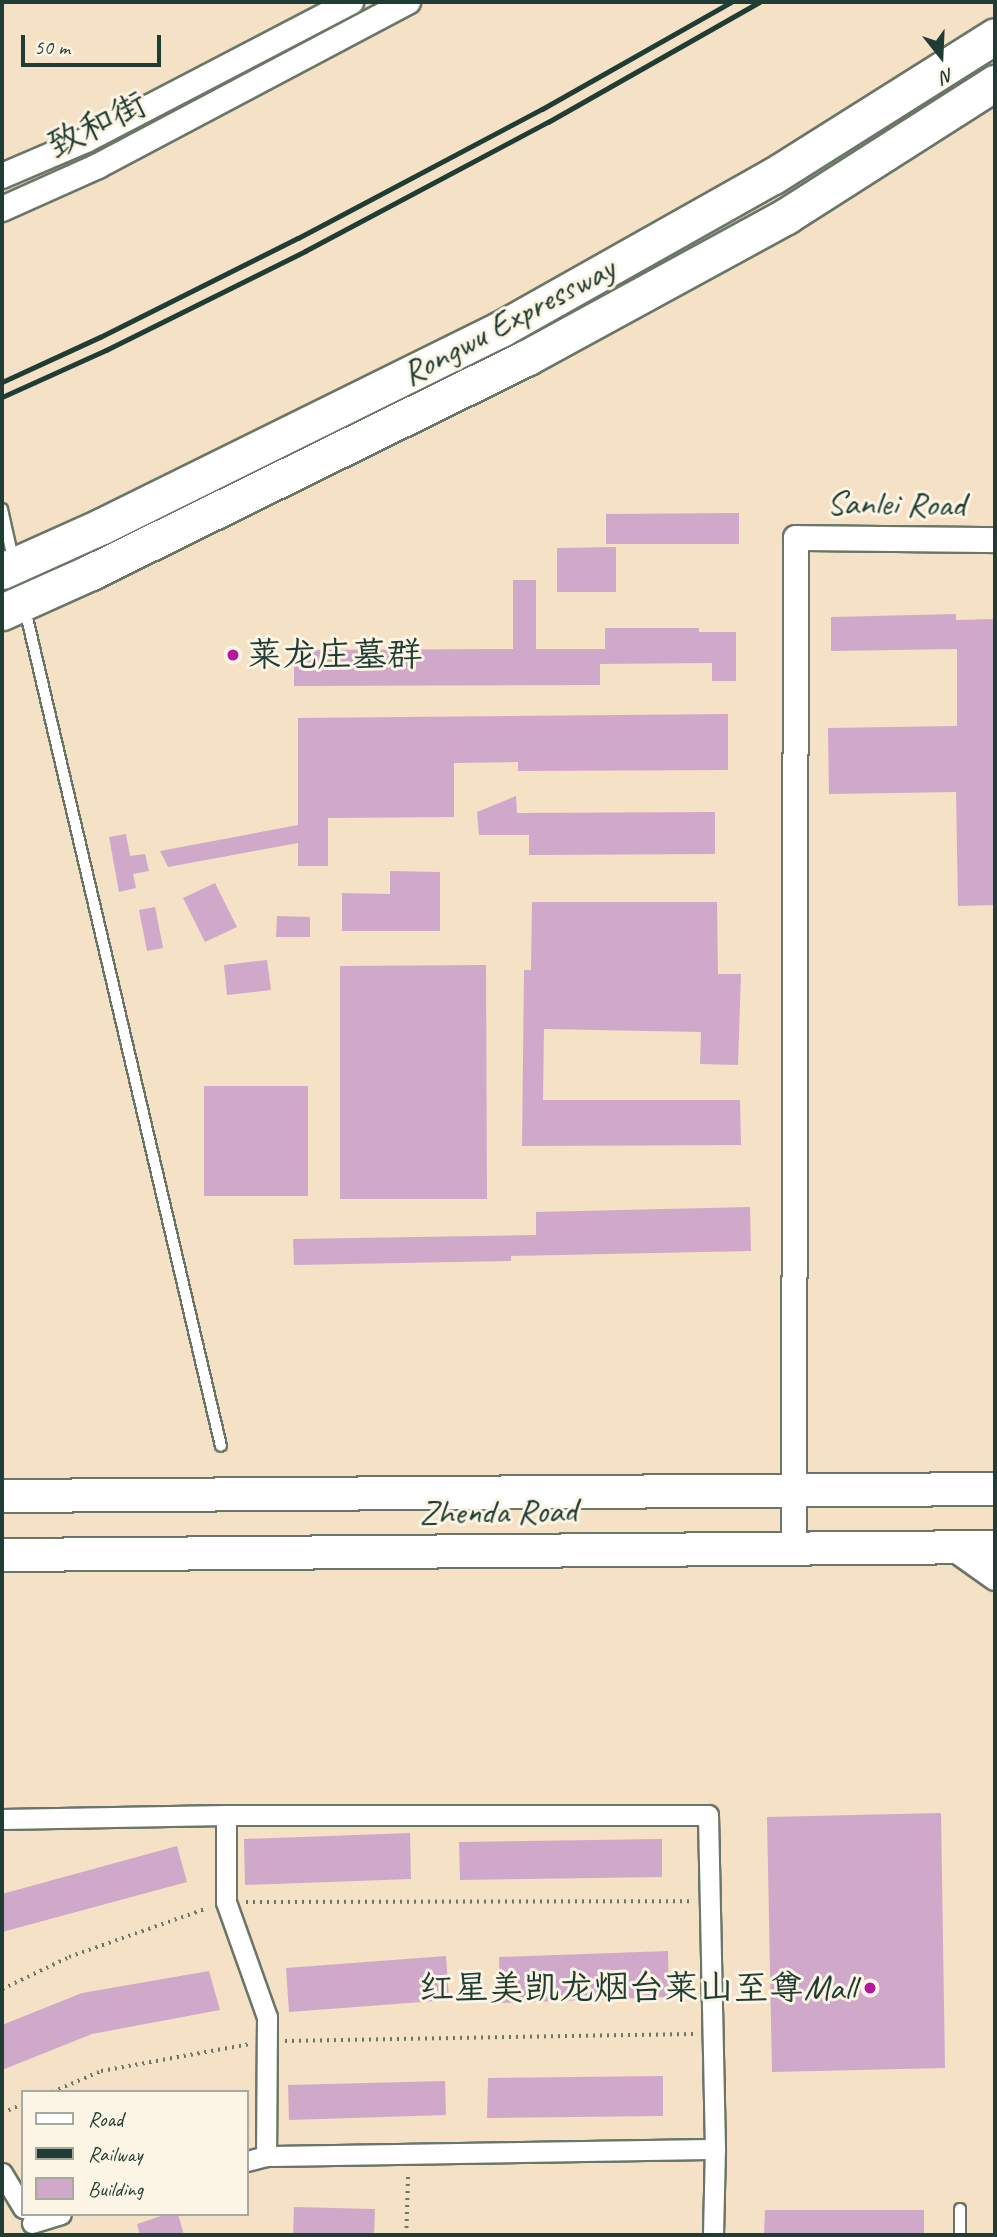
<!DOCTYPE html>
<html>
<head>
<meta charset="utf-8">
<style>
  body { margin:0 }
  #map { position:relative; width:997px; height:2237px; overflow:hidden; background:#f5e1c5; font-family:Caveat,"LXGW WenKai TC",sans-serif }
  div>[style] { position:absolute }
  .building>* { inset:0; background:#d0a8ca }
  .path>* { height:3.5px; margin-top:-1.75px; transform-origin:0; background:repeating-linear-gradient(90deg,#6a7667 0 2px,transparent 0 7px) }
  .roads { filter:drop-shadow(2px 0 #6a7667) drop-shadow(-2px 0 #6a7667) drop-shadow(0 2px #6a7667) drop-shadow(0 -2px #6a7667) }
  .service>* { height:10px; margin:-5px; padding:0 5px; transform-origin:5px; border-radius:5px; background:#fff }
  .minor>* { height:19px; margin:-9.5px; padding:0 9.5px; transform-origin:9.5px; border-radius:9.5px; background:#fff }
  .tertiary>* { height:24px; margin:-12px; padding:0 12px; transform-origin:12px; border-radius:12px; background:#fff }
  .trunk>* { height:32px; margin:-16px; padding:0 16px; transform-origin:16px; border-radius:16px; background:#fff }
  .motorway>* { height:35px; margin:-17.5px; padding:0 17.5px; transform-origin:17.5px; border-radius:17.5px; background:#fff }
  .rail>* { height:5px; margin:-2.5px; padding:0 2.5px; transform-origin:2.5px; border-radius:2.5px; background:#1f3d34 }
  .dots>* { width:19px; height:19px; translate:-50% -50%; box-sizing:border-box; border:4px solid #fcf5e5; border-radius:50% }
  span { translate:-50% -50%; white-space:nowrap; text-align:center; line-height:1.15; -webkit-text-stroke:6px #fcf5e5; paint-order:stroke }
  .street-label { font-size:35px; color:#1f3d34 }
  .poi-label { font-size:35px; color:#1f3d34 }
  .left { translate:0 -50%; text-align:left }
  .right { translate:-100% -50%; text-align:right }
  .frame { position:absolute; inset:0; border:4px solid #1f3d34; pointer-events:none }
  .legend { position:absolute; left:21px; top:2090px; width:228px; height:126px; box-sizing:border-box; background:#fcf5e5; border:2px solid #a4ab9e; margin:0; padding:9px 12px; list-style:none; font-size:21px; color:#1f3d34 }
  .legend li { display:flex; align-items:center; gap:14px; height:35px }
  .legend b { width:35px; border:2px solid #a4ab9e }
  .north { position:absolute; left:906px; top:21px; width:70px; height:70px; -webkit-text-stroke:5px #fcf5e5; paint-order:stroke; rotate:162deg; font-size:19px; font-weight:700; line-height:28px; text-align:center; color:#1f3d34 }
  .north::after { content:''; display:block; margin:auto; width:24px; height:32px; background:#1f3d34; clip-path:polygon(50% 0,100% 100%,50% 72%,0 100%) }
  .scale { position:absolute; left:21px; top:35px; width:140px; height:32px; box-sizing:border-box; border:4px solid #1f3d34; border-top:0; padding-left:9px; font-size:21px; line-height:24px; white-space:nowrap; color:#1f3d34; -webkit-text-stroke:5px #fcf5e5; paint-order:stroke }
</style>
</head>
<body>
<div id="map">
  <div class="building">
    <i style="clip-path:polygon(739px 513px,739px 544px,606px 544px,606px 514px)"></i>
    <i style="clip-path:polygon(616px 547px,616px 592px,557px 592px,557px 548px)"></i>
    <i style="clip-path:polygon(513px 580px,536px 580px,536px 649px,605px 649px,605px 628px,699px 628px,699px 632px,736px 632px,736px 681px,712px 681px,712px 663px,600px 664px,600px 685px,294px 686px,294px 650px,513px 649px)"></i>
    <i style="clip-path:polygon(956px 614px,956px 620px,995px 619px,995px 905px,958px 906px,956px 792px,829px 794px,828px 728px,957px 726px,957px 649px,831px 651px,831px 617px)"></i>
    <i style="clip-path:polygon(728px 714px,728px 770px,518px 771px,518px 762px,454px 763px,454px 817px,328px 818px,328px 866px,298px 866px,298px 843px,168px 867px,160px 851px,298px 825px,298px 718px)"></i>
    <i style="clip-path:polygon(516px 796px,517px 813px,715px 812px,715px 854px,529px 855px,529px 835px,479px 835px,477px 812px)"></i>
    <i style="clip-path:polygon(126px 834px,130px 856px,145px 854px,149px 871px,133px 874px,136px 888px,119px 892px,109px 837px)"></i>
    <i style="clip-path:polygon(390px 871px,440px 872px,440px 931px,342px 931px,342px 893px,390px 894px)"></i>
    <i style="clip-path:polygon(215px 883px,237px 927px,205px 942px,183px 898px)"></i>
    <i style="clip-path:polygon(532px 902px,717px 902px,718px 974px,741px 974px,738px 1065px,700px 1064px,701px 1032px,544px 1029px,543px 1100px,740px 1100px,741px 1145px,522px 1146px,524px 970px,531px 970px)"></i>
    <i style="clip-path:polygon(155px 907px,163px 948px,147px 951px,139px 910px)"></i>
    <i style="clip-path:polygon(277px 916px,310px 917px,310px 937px,276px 937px)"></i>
    <i style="clip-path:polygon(267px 960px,271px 990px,227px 995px,224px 965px)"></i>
    <i style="clip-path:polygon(486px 965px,487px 1199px,340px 1199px,340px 966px)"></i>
    <i style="clip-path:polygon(204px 1086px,308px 1086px,308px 1196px,204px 1196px)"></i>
    <i style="clip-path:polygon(750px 1207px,751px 1251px,511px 1256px,511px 1261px,294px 1265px,293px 1239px,536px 1235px,536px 1212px)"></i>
    <i style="clip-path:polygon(941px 1813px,945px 2068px,772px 2072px,767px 1817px)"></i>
    <i style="clip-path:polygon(410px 1833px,411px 1879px,245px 1885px,244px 1839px)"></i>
    <i style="clip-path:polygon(662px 1839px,662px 1877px,460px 1880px,459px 1842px)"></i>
    <i style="clip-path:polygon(177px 1846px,187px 1882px,2px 1932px,2px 1894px)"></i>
    <i style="clip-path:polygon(668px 1951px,669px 1997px,500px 2003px,499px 1957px)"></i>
    <i style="clip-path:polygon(446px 1956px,449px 2000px,289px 2012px,286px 1968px)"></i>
    <i style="clip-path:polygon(209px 1971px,220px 2010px,92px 2034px,2px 2070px,2px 2025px,82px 1993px)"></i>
    <i style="clip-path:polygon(663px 2076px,663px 2116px,487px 2118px,488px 2078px)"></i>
    <i style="clip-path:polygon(445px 2081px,446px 2115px,289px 2120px,288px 2085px)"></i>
    <i style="clip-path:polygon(294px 2207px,375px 2209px,374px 2235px,293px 2235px)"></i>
    <i style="clip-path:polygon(765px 2210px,924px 2210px,924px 2235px,764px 2235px)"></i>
    <i style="clip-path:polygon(167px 2214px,178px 2214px,184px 2235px,140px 2235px,137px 2224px)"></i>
  </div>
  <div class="path">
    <i style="left:246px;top:1902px;width:448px;rotate:-0.1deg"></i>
    <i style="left:2px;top:1989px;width:74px;rotate:-25.5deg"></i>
    <i style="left:69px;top:1957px;width:147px;rotate:-19.4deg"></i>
    <i style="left:285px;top:2041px;width:408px;rotate:-1deg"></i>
    <i style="left:52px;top:2092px;width:53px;rotate:-23.2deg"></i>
    <i style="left:101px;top:2071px;width:150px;rotate:-10.3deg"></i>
    <i style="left:2px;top:2113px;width:23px;rotate:-23deg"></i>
    <i style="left:406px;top:2235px;width:62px;rotate:-88.2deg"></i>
  </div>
  <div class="roads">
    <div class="service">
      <i style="left:2px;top:509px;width:46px;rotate:77.5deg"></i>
      <i style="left:28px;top:622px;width:846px;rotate:76.82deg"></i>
      <i style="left:960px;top:2209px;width:26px;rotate:90deg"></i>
    </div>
    <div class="minor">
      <i style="left:226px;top:1815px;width:87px;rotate:90deg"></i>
      <i style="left:226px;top:1902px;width:122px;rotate:70.4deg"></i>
      <i style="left:267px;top:2017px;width:139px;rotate:90.4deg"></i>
      <i style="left:266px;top:2156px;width:20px;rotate:165deg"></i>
      <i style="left:2px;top:1819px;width:224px;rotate:-1deg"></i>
      <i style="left:226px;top:1815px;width:482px"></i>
      <i style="left:708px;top:1815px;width:334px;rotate:88.8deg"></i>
      <i style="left:715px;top:2149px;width:449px;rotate:179.1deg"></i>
      <i style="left:2px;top:2173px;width:41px;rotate:59deg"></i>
      <i style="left:32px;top:2223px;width:30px;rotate:-17deg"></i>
      <i style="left:713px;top:2235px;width:86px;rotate:-88.7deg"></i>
    </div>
    <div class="tertiary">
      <i style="left:2px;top:176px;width:91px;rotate:-23.2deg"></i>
      <i style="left:86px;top:140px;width:299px;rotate:-27.5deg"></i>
      <i style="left:2px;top:209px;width:105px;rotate:-24.1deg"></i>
      <i style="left:98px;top:166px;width:351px;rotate:-27.9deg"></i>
      <i style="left:950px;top:1546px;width:55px;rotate:35.4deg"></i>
      <i style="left:794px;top:1548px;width:1010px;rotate:-89.89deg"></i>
      <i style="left:796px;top:538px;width:199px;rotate:0.6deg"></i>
    </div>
    <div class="trunk">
      <i style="left:2px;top:1496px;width:993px;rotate:-0.4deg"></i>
      <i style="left:2px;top:1555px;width:993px;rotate:-0.46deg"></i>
    </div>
    <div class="motorway">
      <i style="left:2px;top:571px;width:110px;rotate:-24.2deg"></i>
      <i style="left:102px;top:526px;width:445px;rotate:-26.3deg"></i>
      <i style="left:501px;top:329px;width:312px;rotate:-29.4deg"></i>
      <i style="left:773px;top:176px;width:262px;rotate:-32.2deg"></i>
      <i style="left:2px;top:612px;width:98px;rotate:-24.2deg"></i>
      <i style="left:91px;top:572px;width:485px;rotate:-26.2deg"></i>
      <i style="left:526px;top:358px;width:296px;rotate:-28.6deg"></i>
      <i style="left:786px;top:216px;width:248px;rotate:-32.5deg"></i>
    </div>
  </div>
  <div class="rail">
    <i style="left:2px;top:382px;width:108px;rotate:-24.7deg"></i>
    <i style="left:100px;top:337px;width:221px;rotate:-26.6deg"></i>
    <i style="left:298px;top:238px;width:276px;rotate:-27.9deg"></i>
    <i style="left:542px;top:109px;width:217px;rotate:-29.5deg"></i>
    <i style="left:2px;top:397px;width:114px;rotate:-24.3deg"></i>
    <i style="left:106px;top:350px;width:222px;rotate:-26.4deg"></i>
    <i style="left:305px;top:251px;width:275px;rotate:-28deg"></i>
    <i style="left:548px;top:122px;width:243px;rotate:-29.6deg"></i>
  </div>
  <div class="dots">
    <i style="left:233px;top:655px;background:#b5179e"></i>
    <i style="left:870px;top:1988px;background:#b5179e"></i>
  </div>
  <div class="street-label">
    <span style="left:97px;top:125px;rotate:-26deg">致和街</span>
    <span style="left:508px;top:321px;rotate:-28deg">Rongwu Expressway</span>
    <span style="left:896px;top:504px;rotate:1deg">Sanlei Road</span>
    <span style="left:498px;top:1512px;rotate:-1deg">Zhenda Road</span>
  </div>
  <div class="poi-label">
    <span class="left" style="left:247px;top:655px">莱龙庄墓群</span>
    <span class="right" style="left:856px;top:1988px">红星美凯龙烟台莱山至尊Mall</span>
  </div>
  <div class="frame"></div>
  <ul class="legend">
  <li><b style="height:9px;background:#fff"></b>Road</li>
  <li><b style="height:9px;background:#1f3d34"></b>Railway</li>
  <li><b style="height:19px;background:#d0a8ca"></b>Building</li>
  </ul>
  <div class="north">N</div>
  <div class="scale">50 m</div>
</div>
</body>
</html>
